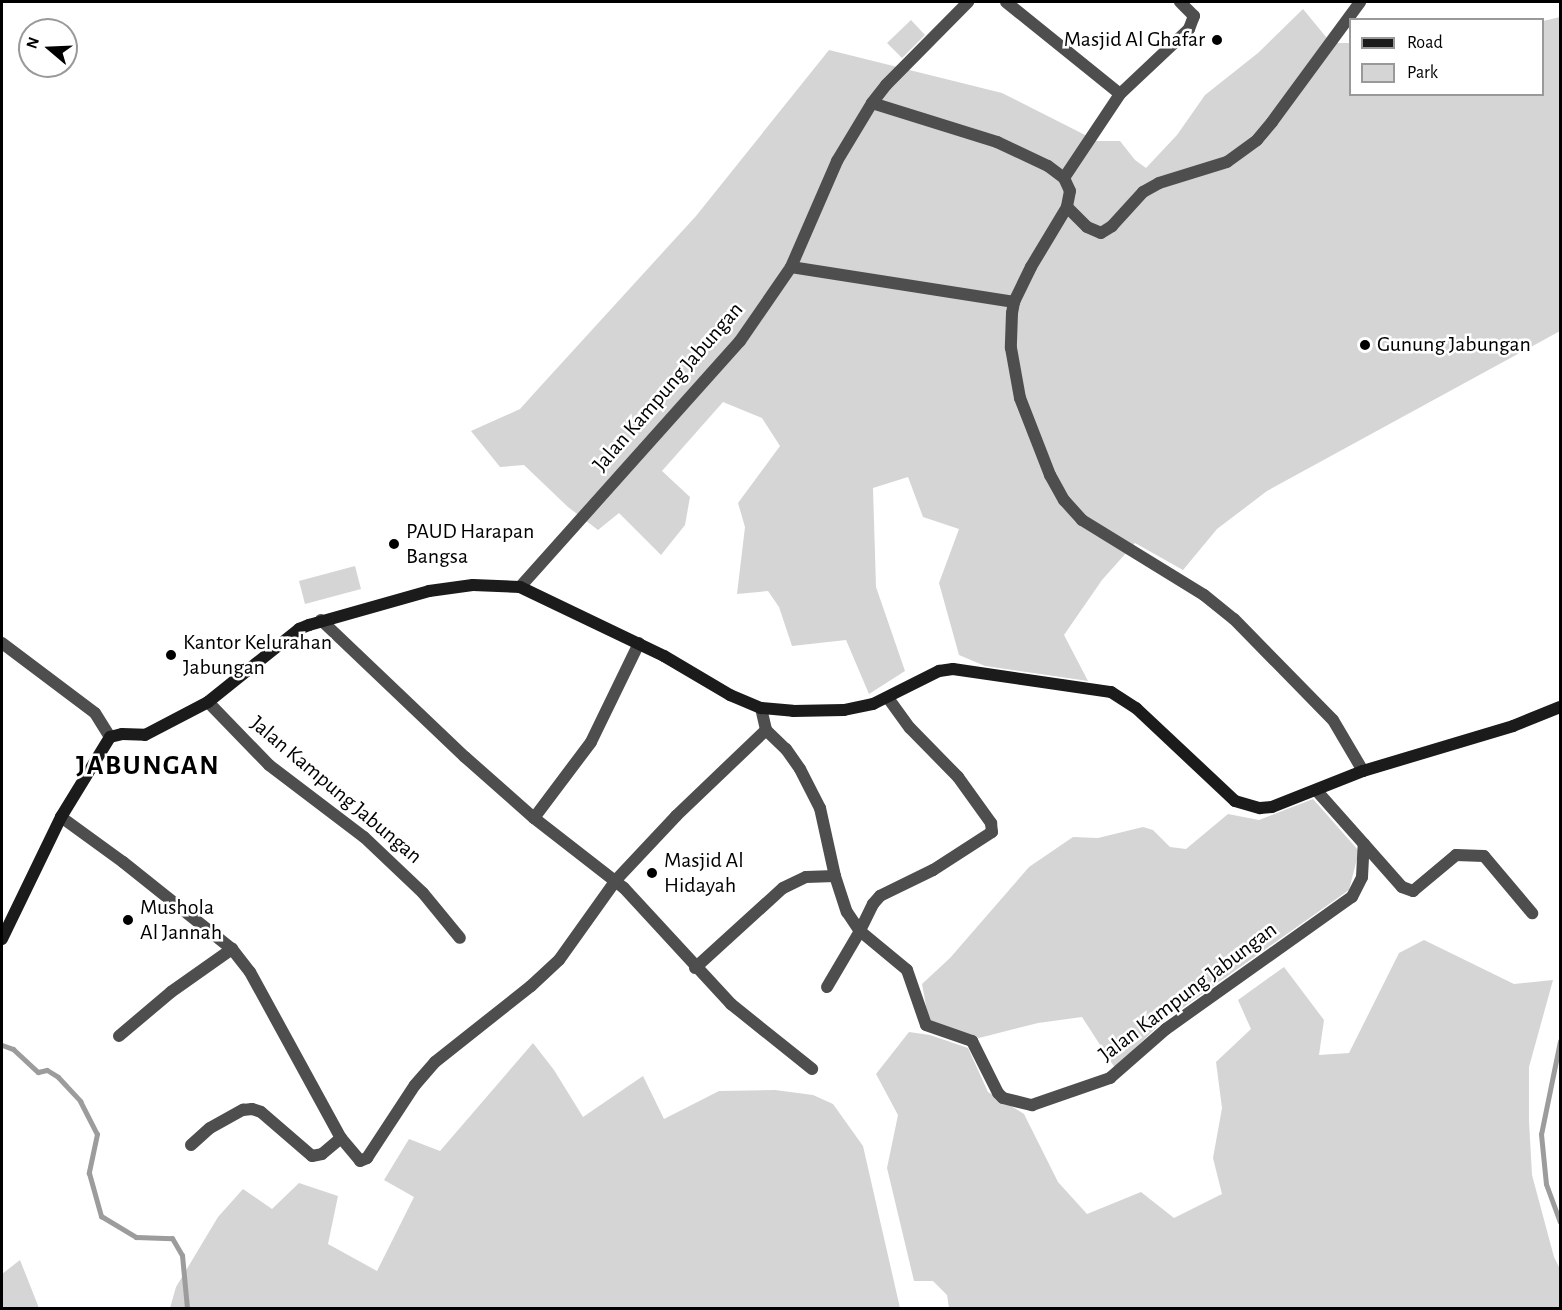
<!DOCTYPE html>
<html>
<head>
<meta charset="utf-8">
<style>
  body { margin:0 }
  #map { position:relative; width:1562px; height:1310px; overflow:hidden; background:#fff; font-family:"Alegreya Sans",sans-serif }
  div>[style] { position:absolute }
  .green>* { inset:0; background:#d5d5d5 }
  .stream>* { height:5px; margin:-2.5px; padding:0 2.5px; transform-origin:2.5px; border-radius:2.5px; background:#9c9c9c }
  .street>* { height:12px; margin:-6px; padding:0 6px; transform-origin:6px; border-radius:6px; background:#4e4e4e }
  .secondary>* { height:12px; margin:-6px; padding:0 6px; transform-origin:6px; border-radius:6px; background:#1b1b1b }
  .dots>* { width:16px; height:16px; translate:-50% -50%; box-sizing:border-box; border:3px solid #fff; border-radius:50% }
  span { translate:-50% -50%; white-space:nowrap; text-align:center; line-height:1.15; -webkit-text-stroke:5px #fff; paint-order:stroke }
  .poi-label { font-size:22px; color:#000 }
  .right { translate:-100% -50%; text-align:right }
  .left { translate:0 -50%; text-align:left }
  .street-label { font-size:22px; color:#000 }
  .district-label { font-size:28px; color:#000; font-weight:700; letter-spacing:1.5px }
  .frame { position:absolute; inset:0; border:3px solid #000; pointer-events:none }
  .legend { position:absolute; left:1349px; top:18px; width:195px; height:78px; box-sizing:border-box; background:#fff; border:2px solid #999; margin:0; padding:8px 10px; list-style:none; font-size:18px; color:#000 }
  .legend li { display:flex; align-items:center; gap:12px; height:30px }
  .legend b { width:30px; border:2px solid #999 }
  .north { position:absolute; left:18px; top:18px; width:60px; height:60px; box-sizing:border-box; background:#fff; border:2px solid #999; border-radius:50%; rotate:289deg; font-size:16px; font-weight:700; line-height:24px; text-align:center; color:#000 }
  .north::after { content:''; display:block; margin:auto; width:21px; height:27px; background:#000; clip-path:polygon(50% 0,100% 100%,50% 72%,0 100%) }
</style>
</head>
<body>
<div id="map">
  <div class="green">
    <i style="clip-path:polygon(1303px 9px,1331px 43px,1350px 43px,1350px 94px,1542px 94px,1543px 21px,1560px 17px,1560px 331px,1267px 491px,1217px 529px,1183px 570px,1135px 543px,1102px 580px,1064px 635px,1088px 681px,985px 666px,959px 655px,939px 583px,959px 529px,923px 517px,908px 477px,873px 488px,876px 587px,905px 671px,869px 694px,846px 640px,792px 646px,779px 607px,768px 591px,737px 594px,745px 527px,738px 503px,780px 446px,762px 418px,723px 402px,662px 471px,690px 497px,685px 525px,661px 555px,619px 513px,598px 530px,568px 507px,524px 465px,500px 467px,471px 431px,520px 409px,538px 389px,696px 216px,829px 50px,1002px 93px,1097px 141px,1120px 141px,1135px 160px,1146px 168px,1177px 135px,1205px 95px,1258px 53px)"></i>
    <i style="clip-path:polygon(911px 20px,925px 35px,902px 58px,887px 43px)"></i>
    <i style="clip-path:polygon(355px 566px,361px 589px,305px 604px,299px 581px)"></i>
    <i style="clip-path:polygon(1313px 799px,1359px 851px,1349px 890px,1161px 1023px,1115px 1068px,1082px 1017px,1038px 1023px,979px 1038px,929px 1022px,922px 984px,950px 958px,1029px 867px,1073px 837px,1098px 838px,1143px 827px,1153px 830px,1170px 847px,1186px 849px,1228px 814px,1259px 820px)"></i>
    <i style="clip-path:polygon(1424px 940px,1514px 984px,1553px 980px,1529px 1067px,1529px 1121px,1532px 1175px,1554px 1257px,1560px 1269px,1560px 1308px,949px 1308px,947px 1295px,933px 1281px,914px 1281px,887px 1168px,898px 1115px,876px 1074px,909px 1032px,930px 1035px,968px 1048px,988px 1092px,1024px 1114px,1058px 1182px,1087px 1214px,1141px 1192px,1174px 1218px,1222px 1194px,1213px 1158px,1222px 1108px,1216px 1062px,1251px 1029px,1238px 1000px,1284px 967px,1324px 1020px,1319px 1055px,1349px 1053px,1399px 953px)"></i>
    <i style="clip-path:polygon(533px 1043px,554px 1070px,583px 1117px,643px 1076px,664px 1119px,719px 1091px,775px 1090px,813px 1095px,833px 1104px,863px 1146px,900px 1308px,170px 1308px,176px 1287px,218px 1217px,243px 1189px,272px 1209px,299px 1183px,338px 1196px,328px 1244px,377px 1271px,414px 1197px,384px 1180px,409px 1139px,440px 1151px)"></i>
    <i style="clip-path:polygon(20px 1260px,39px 1308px,2px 1308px,2px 1274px)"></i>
  </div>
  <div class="stream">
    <i style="left:1560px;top:1041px;width:95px;rotate:101.5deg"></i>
    <i style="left:1541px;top:1134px;width:50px;rotate:84.3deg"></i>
    <i style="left:1546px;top:1184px;width:40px;rotate:69.8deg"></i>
    <i style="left:2px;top:1045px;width:12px;rotate:20deg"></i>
    <i style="left:13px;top:1049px;width:34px;rotate:43deg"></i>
    <i style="left:38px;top:1072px;width:9px;rotate:-13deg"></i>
    <i style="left:47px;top:1070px;width:13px;rotate:32deg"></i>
    <i style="left:58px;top:1077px;width:33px;rotate:47deg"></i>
    <i style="left:80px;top:1101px;width:37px;rotate:63deg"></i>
    <i style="left:97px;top:1134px;width:40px;rotate:102deg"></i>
    <i style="left:89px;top:1173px;width:45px;rotate:74.4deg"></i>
    <i style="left:101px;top:1216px;width:41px;rotate:31deg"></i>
    <i style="left:136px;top:1237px;width:36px;rotate:2deg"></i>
    <i style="left:172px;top:1238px;width:20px;rotate:60deg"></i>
    <i style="left:182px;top:1255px;width:53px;rotate:84.6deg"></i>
  </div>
  <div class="street">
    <i style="left:1006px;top:2px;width:146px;rotate:38.9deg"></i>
    <i style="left:872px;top:103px;width:131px;rotate:17.3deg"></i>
    <i style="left:997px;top:142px;width:56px;rotate:25.2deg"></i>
    <i style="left:1048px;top:166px;width:20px;rotate:37deg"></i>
    <i style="left:1064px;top:178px;width:14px;rotate:65deg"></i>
    <i style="left:1070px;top:191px;width:16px;rotate:101deg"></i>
    <i style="left:1067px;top:207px;width:70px;rotate:121deg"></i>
    <i style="left:1031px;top:267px;width:39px;rotate:116deg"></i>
    <i style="left:1014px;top:302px;width:11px;rotate:100deg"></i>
    <i style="left:1012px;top:313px;width:35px;rotate:92deg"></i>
    <i style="left:1011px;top:348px;width:51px;rotate:79.8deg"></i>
    <i style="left:1020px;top:398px;width:83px;rotate:68.7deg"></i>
    <i style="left:1050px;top:475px;width:29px;rotate:61deg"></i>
    <i style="left:1064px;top:500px;width:27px;rotate:48deg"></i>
    <i style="left:1082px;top:520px;width:143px;rotate:31.6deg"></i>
    <i style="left:1204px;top:595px;width:38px;rotate:39deg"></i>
    <i style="left:1234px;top:619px;width:141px;rotate:45.6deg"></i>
    <i style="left:1333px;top:720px;width:59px;rotate:59.5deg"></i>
    <i style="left:1064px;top:178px;width:101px;rotate:-56.3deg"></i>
    <i style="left:1120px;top:94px;width:95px;rotate:-43.3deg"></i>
    <i style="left:1189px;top:29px;width:14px;rotate:-69deg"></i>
    <i style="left:1194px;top:16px;width:20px;rotate:-135deg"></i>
    <i style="left:1067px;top:207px;width:28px;rotate:45deg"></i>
    <i style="left:1087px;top:227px;width:15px;rotate:23deg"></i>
    <i style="left:1101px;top:233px;width:13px;rotate:-32deg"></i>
    <i style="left:1112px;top:226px;width:46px;rotate:-47.6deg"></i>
    <i style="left:1143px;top:192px;width:18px;rotate:-29deg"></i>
    <i style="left:1159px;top:183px;width:71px;rotate:-17.2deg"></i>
    <i style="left:1227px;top:162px;width:37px;rotate:-36deg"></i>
    <i style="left:1257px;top:140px;width:23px;rotate:-50deg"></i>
    <i style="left:1272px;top:122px;width:149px;rotate:-53.7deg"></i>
    <i style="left:791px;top:267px;width:226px;rotate:8.9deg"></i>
    <i style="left:520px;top:587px;width:330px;rotate:-48.2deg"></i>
    <i style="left:740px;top:341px;width:90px;rotate:-55.4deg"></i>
    <i style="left:791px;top:267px;width:116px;rotate:-66.5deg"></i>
    <i style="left:837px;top:161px;width:68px;rotate:-58.9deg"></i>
    <i style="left:872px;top:103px;width:23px;rotate:-52deg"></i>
    <i style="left:886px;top:85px;width:117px;rotate:-45.3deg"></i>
    <i style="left:321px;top:620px;width:199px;rotate:43.6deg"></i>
    <i style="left:465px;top:757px;width:92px;rotate:41.5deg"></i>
    <i style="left:534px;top:818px;width:114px;rotate:37.9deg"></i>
    <i style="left:624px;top:888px;width:158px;rotate:47.3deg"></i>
    <i style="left:731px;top:1004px;width:104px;rotate:38.7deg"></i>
    <i style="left:2px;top:643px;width:116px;rotate:37deg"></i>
    <i style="left:95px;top:713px;width:28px;rotate:58deg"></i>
    <i style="left:888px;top:698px;width:37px;rotate:54deg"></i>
    <i style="left:910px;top:728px;width:69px;rotate:45.6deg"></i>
    <i style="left:958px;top:777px;width:57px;rotate:54.3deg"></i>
    <i style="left:991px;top:823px;width:9px;rotate:84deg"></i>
    <i style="left:992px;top:832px;width:70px;rotate:147.2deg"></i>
    <i style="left:933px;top:870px;width:59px;rotate:153.9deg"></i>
    <i style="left:880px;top:896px;width:11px;rotate:131deg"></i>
    <i style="left:873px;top:904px;width:30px;rotate:116deg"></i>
    <i style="left:860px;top:931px;width:61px;rotate:39.7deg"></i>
    <i style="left:907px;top:970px;width:58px;rotate:70.9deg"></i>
    <i style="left:926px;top:1025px;width:49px;rotate:19.2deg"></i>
    <i style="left:972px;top:1041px;width:58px;rotate:63.4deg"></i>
    <i style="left:998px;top:1093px;width:7px;rotate:45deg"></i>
    <i style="left:1003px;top:1098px;width:30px;rotate:14deg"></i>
    <i style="left:1032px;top:1105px;width:83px;rotate:-19.1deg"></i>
    <i style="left:1110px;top:1078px;width:74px;rotate:-41.2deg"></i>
    <i style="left:1166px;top:1029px;width:228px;rotate:-35.4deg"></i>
    <i style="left:1352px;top:897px;width:22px;rotate:-63deg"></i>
    <i style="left:1362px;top:877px;width:33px;rotate:-87deg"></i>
    <i style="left:1364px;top:844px;width:72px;rotate:-131.6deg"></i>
    <i style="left:208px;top:702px;width:88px;rotate:45.9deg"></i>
    <i style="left:269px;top:765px;width:119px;rotate:37.2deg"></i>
    <i style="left:364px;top:837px;width:81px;rotate:43.5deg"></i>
    <i style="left:423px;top:893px;width:58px;rotate:50.6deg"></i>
    <i style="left:761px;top:708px;width:23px;rotate:77deg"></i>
    <i style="left:766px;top:730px;width:28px;rotate:44deg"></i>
    <i style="left:786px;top:749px;width:24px;rotate:55deg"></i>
    <i style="left:800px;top:769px;width:44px;rotate:62.9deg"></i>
    <i style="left:820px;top:808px;width:70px;rotate:77.6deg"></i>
    <i style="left:61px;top:817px;width:77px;rotate:36deg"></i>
    <i style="left:123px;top:862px;width:139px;rotate:38.6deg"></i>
    <i style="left:232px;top:949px;width:29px;rotate:52deg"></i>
    <i style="left:250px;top:972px;width:189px;rotate:61.3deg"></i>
    <i style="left:341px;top:1138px;width:30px;rotate:50deg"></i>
    <i style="left:360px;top:1161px;width:8px;rotate:-23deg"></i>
    <i style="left:367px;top:1158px;width:87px;rotate:-56.7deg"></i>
    <i style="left:415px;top:1085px;width:30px;rotate:-49deg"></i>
    <i style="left:435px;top:1062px;width:122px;rotate:-38.4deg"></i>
    <i style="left:531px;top:986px;width:38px;rotate:-43deg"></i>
    <i style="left:559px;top:960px;width:98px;rotate:-54.5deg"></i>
    <i style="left:616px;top:880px;width:88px;rotate:-46.8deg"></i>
    <i style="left:676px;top:816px;width:124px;rotate:-43.7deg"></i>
    <i style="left:534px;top:818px;width:95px;rotate:-53.1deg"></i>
    <i style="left:591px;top:742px;width:110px;rotate:-64.1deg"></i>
    <i style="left:1364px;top:844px;width:57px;rotate:48.5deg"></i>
    <i style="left:1402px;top:887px;width:12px;rotate:20deg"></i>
    <i style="left:1413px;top:891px;width:56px;rotate:-39.9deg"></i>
    <i style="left:1456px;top:855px;width:28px;rotate:2deg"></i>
    <i style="left:1484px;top:856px;width:75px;rotate:49.9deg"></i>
    <i style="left:695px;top:968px;width:119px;rotate:-42.3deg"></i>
    <i style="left:783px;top:888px;width:25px;rotate:-26deg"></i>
    <i style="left:806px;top:877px;width:29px;rotate:-2deg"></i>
    <i style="left:835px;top:876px;width:38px;rotate:72deg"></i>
    <i style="left:847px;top:912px;width:23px;rotate:56deg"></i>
    <i style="left:860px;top:931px;width:65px;rotate:120.5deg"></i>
    <i style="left:119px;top:1036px;width:68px;rotate:-40.2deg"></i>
    <i style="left:171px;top:992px;width:75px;rotate:-35.2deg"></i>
    <i style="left:191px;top:1145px;width:25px;rotate:-42deg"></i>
    <i style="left:210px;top:1128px;width:38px;rotate:-29deg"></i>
    <i style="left:243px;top:1110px;width:9px;rotate:-6deg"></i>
    <i style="left:252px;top:1109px;width:9px;rotate:18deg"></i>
    <i style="left:261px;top:1112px;width:67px;rotate:40.8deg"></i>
    <i style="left:312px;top:1156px;width:10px;rotate:-11deg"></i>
    <i style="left:322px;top:1154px;width:25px;rotate:-40deg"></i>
  </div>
  <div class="secondary">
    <i style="left:2px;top:939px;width:136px;rotate:-64.2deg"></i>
    <i style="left:61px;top:817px;width:94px;rotate:-58.5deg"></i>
    <i style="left:110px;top:737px;width:12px;rotate:-14deg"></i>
    <i style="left:122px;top:734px;width:23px;rotate:2deg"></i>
    <i style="left:145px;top:735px;width:71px;rotate:-27.6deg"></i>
    <i style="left:208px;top:702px;width:117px;rotate:-38.7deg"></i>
    <i style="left:299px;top:629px;width:11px;rotate:-22deg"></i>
    <i style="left:309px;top:625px;width:125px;rotate:-15.8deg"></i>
    <i style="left:429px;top:591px;width:44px;rotate:-7.8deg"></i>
    <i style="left:473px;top:585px;width:47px;rotate:2.4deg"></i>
    <i style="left:520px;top:587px;width:160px;rotate:25.6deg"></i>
    <i style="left:664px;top:656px;width:77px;rotate:30.6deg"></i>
    <i style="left:730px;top:695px;width:34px;rotate:23deg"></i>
    <i style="left:761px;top:708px;width:32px;rotate:5deg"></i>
    <i style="left:793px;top:711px;width:51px;rotate:-1.1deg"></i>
    <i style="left:844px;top:710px;width:30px;rotate:-12deg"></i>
    <i style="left:873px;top:704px;width:74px;rotate:-26.6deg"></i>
    <i style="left:939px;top:671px;width:14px;rotate:-8deg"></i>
    <i style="left:953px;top:669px;width:160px;rotate:8.3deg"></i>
    <i style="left:1111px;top:692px;width:30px;rotate:33deg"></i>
    <i style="left:1136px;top:708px;width:136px;rotate:43.2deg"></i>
    <i style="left:1235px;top:801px;width:26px;rotate:16deg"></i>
    <i style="left:1260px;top:808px;width:12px;rotate:-5deg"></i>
    <i style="left:1272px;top:807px;width:98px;rotate:-21.6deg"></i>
    <i style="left:1363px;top:771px;width:157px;rotate:-16.7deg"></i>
    <i style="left:1513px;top:726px;width:51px;rotate:-22deg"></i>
  </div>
  <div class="dots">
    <i style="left:1217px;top:40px;background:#000"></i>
    <i style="left:1365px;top:345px;background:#000"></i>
    <i style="left:394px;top:544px;background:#000"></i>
    <i style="left:171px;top:655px;background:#000"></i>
    <i style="left:652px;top:873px;background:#000"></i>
    <i style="left:128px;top:920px;background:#000"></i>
  </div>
  <div class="poi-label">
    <span class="right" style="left:1205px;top:40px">Masjid Al Ghafar</span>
    <span class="left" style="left:1377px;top:345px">Gunung Jabungan</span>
    <span class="left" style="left:406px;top:544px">PAUD Harapan<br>Bangsa</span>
    <span class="left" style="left:183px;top:655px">Kantor Kelurahan<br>Jabungan</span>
    <span class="left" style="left:664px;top:873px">Masjid Al<br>Hidayah</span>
    <span class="left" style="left:140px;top:920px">Mushola<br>Al Jannah</span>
  </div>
  <div class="street-label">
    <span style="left:668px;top:387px;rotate:-49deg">Jalan Kampung Jabungan</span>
    <span style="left:336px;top:790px;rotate:40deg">Jalan Kampung Jabungan</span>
    <span style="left:1188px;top:992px;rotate:-37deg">Jalan Kampung Jabungan</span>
  </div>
  <div class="district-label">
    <span style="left:148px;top:766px">JABUNGAN</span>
  </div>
  <div class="frame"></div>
  <ul class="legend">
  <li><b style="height:8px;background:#1b1b1b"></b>Road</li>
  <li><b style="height:16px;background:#d5d5d5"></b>Park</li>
  </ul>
  <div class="north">N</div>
</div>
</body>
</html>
